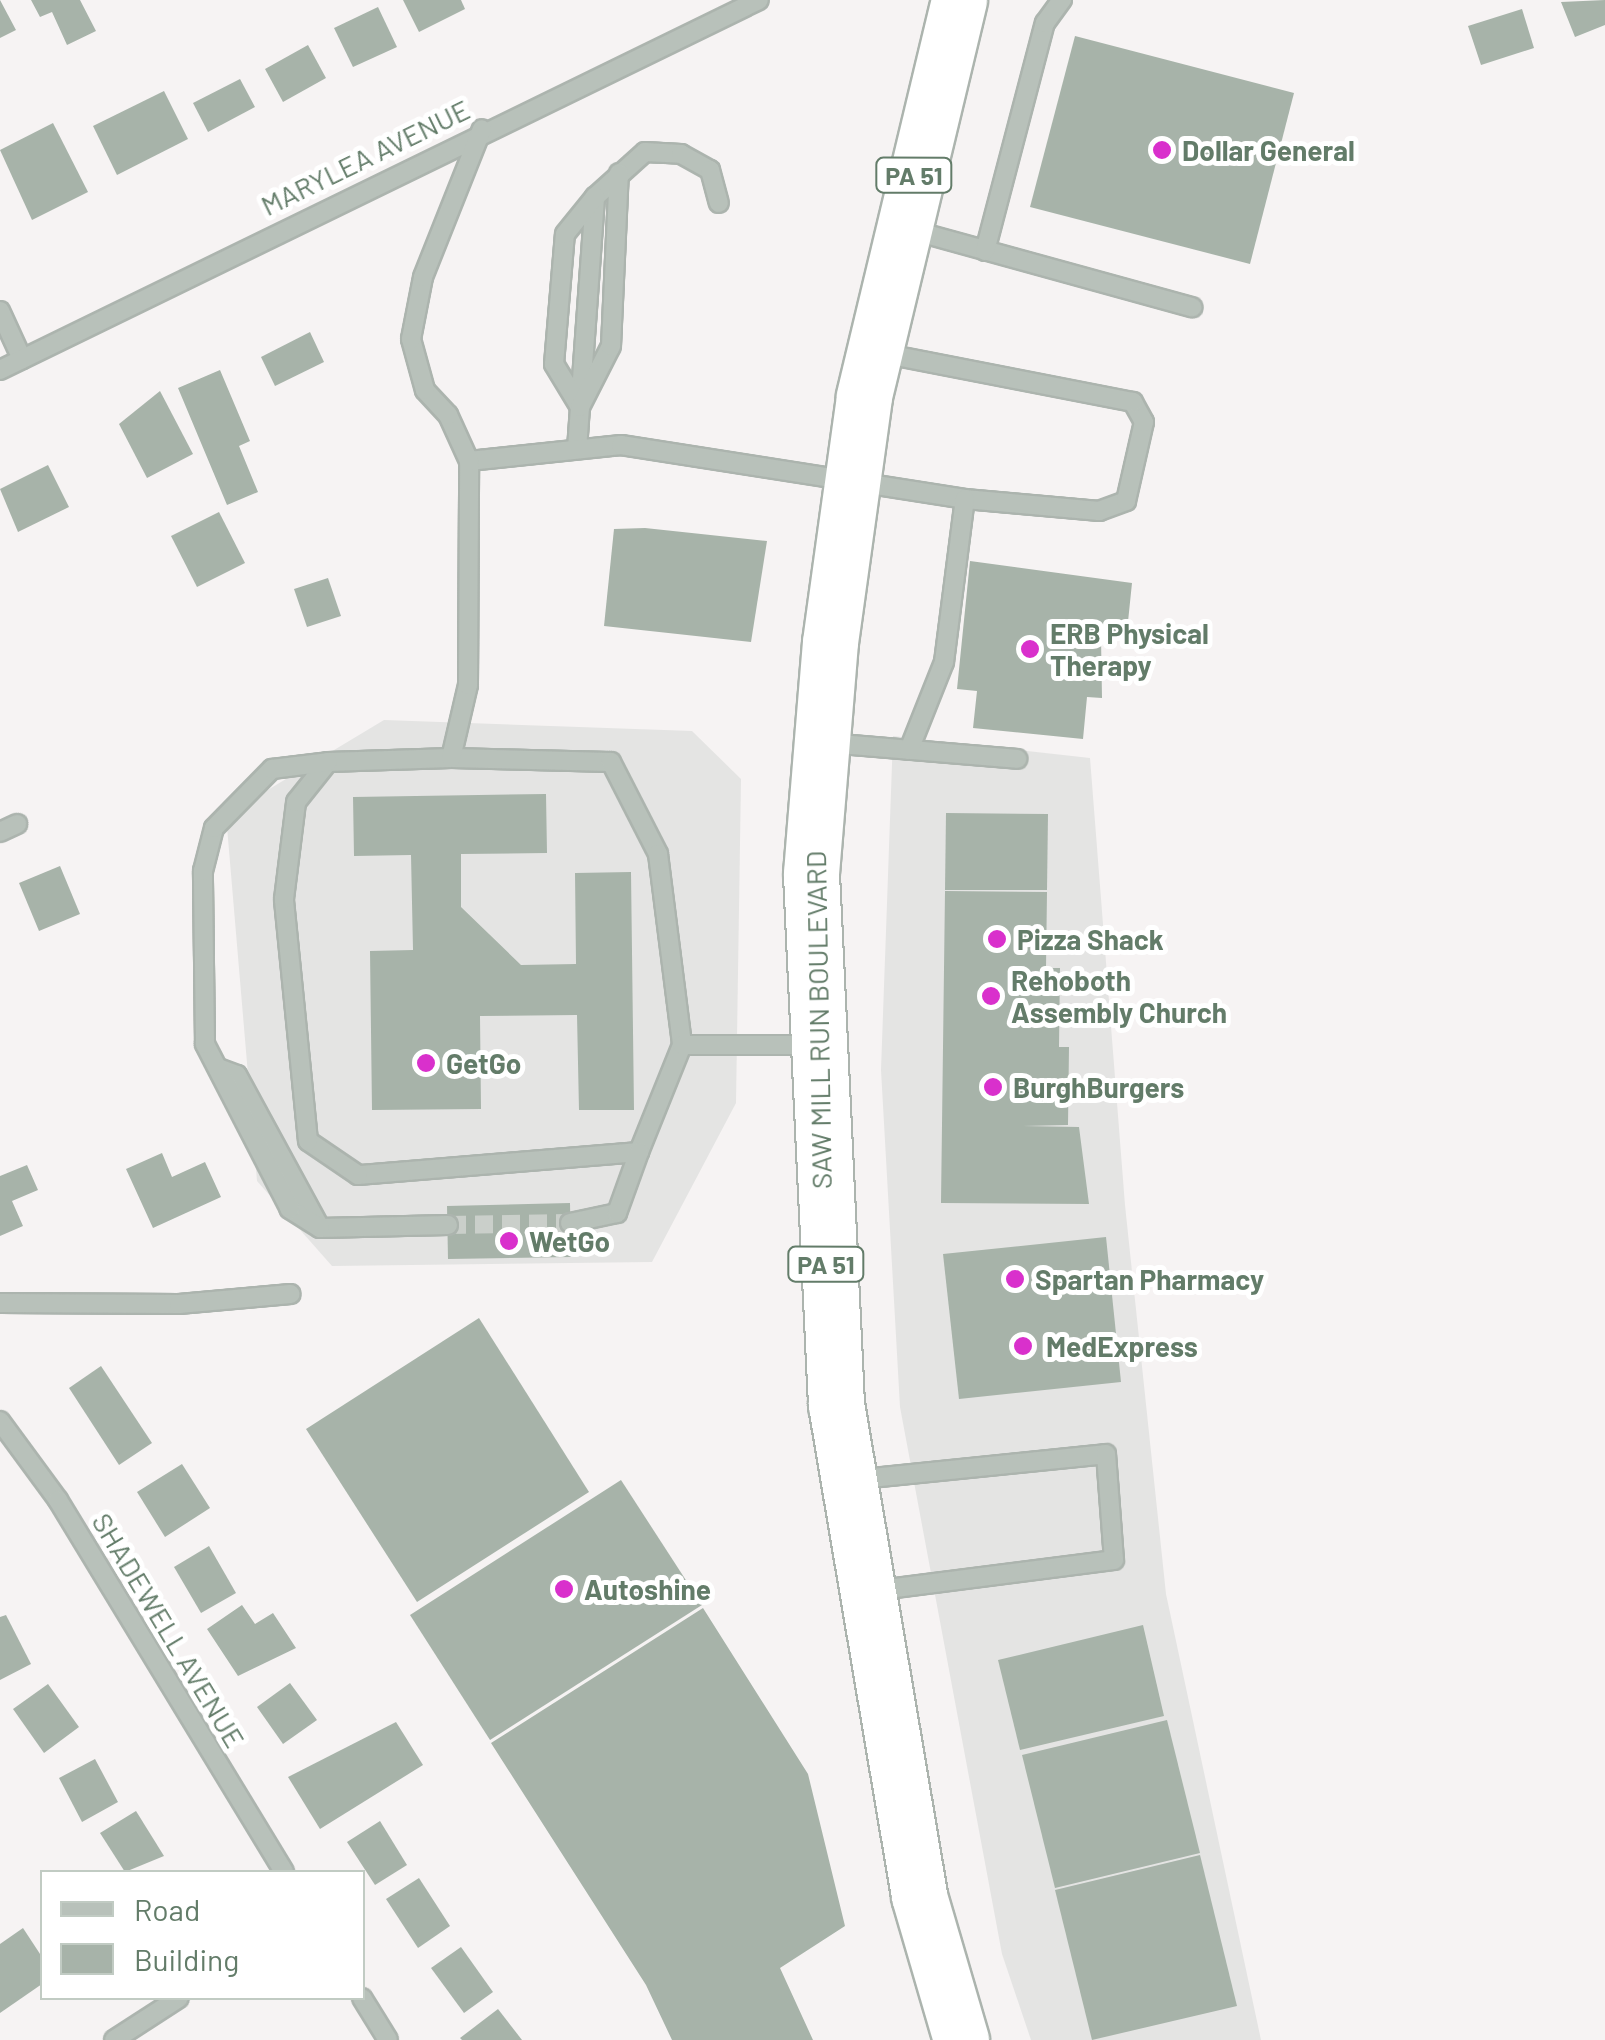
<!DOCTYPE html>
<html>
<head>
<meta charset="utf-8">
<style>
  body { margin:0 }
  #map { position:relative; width:1605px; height:2040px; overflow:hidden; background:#f6f3f3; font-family:Barlow,sans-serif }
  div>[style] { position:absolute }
  .built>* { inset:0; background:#e4e4e3 }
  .building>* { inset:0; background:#a7b3a9 }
  .minor-tunnel>* { height:18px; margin-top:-9px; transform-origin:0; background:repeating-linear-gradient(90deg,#cacfca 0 18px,transparent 0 27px) }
  .roads { filter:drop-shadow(2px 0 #acb4ae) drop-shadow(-2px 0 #acb4ae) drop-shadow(0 2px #acb4ae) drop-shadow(0 -2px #acb4ae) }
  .minor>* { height:18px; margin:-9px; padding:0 9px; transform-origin:9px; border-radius:9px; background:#b8c1ba }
  .highway>* { height:55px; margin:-27.5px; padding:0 27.5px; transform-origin:27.5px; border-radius:27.5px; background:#fff }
  .dots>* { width:28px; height:28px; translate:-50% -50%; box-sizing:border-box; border:5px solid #fff; border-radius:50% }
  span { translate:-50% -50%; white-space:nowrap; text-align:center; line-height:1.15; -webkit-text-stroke:10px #fff; paint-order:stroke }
  .shield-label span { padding:2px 8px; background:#fff; border:2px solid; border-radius:8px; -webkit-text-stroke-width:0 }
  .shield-label { font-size:25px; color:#637c69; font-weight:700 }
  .poi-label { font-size:28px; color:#637c69; font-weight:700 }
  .left { translate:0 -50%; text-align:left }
  .street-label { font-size:28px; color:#637c69 }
  .legend { position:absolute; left:40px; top:1870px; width:325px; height:130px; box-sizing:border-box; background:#fff; border:2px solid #c1cbc3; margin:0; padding:12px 18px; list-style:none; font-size:30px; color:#637c69 }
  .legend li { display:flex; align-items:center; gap:20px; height:50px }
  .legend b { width:50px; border:2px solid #c1cbc3 }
</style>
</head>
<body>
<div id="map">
  <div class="built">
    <i style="clip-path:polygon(384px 720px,692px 731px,741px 779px,736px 1103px,652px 1262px,332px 1266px,257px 1181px,226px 815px)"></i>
    <i style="clip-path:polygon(893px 736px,1090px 758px,1125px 1205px,1166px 1594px,1261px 2040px,1031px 2040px,1002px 1954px,900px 1407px,881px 1070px)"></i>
  </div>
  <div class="building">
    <i style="clip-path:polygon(0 0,16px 30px,0 38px)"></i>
    <i style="clip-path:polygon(31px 0,80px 0,96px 31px,67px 45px,52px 12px,40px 17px)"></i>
    <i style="clip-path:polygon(403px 0,461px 0,465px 9px,419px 32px)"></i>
    <i style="clip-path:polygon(1605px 0,1605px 25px,1575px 37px,1561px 2px)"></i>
    <i style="clip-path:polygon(378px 7px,397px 47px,353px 67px,334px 28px)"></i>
    <i style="clip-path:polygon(1522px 9px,1534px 48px,1481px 65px,1468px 26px)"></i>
    <i style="clip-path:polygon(1075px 36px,1294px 93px,1250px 264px,1030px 207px)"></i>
    <i style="clip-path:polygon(308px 45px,326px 78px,283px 102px,265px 69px)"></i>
    <i style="clip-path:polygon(240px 79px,255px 107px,208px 132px,193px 103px)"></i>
    <i style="clip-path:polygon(164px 91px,188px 139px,117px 175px,93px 126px)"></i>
    <i style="clip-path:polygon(53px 123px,88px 192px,32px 220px,0 150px)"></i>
    <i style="clip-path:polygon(310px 332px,324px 362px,275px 386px,261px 357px)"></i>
    <i style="clip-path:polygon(220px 370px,250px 441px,239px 446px,258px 492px,227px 505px,178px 388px)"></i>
    <i style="clip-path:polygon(160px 391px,193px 454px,147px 478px,119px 424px)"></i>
    <i style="clip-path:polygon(48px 465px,69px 507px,18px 532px,0 489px)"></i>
    <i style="clip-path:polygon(219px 512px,245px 563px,197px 587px,171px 536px)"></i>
    <i style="clip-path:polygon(645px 528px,767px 541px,751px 642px,604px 626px,614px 529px)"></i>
    <i style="clip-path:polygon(970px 561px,1132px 583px,1126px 641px,1101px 638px,1102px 698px,1087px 697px,1083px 739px,973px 728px,977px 691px,957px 689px)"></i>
    <i style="clip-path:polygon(328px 578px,341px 616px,307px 627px,294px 589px)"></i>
    <i style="clip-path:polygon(546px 794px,547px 853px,461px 854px,461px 907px,521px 965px,576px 964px,575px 873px,631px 872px,634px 1110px,579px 1110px,577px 1015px,480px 1016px,481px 1109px,372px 1110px,370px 951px,413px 950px,411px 855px,354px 856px,353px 797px)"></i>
    <i style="clip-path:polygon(946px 813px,1048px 814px,1047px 890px,945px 890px)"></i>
    <i style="clip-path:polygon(60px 866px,80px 914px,39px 931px,19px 883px)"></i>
    <i style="clip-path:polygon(945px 891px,1047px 892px,1046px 968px,1060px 968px,1059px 1047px,1069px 1047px,1068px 1125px,1023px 1126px,1079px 1127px,1089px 1204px,941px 1203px)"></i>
    <i style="clip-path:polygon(162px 1153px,172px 1177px,205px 1162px,221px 1197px,153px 1228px,126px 1169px)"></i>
    <i style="clip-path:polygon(27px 1165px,38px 1190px,12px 1201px,23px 1226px,0 1236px,0 1176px)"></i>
    <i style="clip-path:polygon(570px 1203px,571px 1257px,448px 1259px,447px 1206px)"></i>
    <i style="clip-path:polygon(1106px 1237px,1121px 1382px,959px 1399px,943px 1254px)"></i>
    <i style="clip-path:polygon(479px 1318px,589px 1492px,417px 1602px,306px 1429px)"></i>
    <i style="clip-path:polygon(101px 1366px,152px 1443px,119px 1465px,69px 1388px)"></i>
    <i style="clip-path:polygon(182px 1464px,210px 1508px,165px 1537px,137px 1492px)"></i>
    <i style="clip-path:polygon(621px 1480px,702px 1605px,490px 1740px,410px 1615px)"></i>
    <i style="clip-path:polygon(209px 1546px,236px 1593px,201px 1613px,174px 1567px)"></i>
    <i style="clip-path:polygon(242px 1605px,255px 1624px,273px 1613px,296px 1648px,238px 1676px,207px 1629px)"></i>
    <i style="clip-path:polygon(703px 1608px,808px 1774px,845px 1926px,780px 1968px,813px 2040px,672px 2040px,646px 1985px,491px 1743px)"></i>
    <i style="clip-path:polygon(6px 1615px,31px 1664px,0 1680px,0 1617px)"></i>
    <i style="clip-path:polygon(1143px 1625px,1164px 1716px,1020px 1750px,998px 1660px)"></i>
    <i style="clip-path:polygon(290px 1683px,317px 1720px,283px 1744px,257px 1707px)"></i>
    <i style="clip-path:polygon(48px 1684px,79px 1727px,44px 1753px,13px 1709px)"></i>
    <i style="clip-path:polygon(1167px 1720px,1200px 1853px,1055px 1888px,1022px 1755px)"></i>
    <i style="clip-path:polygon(396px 1722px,423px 1765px,320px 1829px,288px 1777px)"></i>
    <i style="clip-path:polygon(95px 1759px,118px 1802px,82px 1822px,59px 1778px)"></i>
    <i style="clip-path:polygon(136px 1811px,164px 1856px,125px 1872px,100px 1833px)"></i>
    <i style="clip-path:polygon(380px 1821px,407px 1865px,375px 1885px,347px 1842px)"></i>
    <i style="clip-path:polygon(1200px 1855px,1237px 2006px,1092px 2040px,1055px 1890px)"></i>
    <i style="clip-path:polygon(419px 1878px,450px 1926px,418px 1948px,386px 1899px)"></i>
    <i style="clip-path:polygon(23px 1928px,42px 1957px,42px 1984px,0 2013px,0 1944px)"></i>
    <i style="clip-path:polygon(461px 1947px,493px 1992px,464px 2013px,431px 1968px)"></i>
    <i style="clip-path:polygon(498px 2009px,522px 2040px,462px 2040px,460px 2038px)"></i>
  </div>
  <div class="minor-tunnel">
    <i style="left:448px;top:1225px;width:122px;rotate:-0.9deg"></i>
  </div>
  <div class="roads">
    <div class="minor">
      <i style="left:908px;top:229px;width:295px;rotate:15.4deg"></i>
      <i style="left:985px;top:251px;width:236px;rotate:-75.3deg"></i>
      <i style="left:1045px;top:23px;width:29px;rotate:-54deg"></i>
      <i style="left:0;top:311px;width:53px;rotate:65.4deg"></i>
      <i style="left:0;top:370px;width:844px;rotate:-25.99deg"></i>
      <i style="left:580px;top:407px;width:211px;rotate:-85.9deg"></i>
      <i style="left:595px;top:197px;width:67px;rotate:-42deg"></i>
      <i style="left:645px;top:152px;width:36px;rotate:3deg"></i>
      <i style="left:681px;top:154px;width:33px;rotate:29deg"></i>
      <i style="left:710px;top:170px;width:34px;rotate:75deg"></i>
      <i style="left:580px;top:407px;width:50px;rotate:-121.2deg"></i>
      <i style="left:554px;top:364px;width:130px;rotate:-85.2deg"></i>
      <i style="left:565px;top:234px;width:48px;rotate:-51deg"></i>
      <i style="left:577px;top:449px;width:42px;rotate:-85.9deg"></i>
      <i style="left:580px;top:407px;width:68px;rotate:-63.1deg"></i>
      <i style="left:611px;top:346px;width:173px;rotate:-87.4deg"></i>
      <i style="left:469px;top:461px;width:153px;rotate:-6deg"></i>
      <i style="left:621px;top:445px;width:348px;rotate:8.9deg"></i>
      <i style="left:965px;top:499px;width:135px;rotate:5.1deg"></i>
      <i style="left:1099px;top:511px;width:29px;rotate:-20deg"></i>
      <i style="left:1126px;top:501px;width:81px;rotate:-77.2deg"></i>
      <i style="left:1144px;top:422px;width:23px;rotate:-119deg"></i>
      <i style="left:1133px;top:402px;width:256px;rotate:-169deg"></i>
      <i style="left:828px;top:743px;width:190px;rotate:4.8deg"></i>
      <i style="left:909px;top:750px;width:95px;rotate:-68.3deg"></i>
      <i style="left:944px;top:662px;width:164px;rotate:-82.7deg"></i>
      <i style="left:451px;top:758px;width:160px;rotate:1.4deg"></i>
      <i style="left:611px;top:762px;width:103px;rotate:62.9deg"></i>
      <i style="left:658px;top:854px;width:193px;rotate:82.8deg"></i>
      <i style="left:682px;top:1045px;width:115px;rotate:111.9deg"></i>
      <i style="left:639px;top:1152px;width:282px;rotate:175.3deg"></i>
      <i style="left:358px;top:1175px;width:60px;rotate:-145.8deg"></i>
      <i style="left:308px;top:1141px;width:243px;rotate:-95.7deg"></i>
      <i style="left:284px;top:899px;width:98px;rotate:-82.9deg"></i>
      <i style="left:296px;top:802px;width:51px;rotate:-51.3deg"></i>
      <i style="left:328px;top:762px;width:123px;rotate:-1.9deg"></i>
      <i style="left:451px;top:758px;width:75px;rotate:-76.9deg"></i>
      <i style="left:468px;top:685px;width:224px;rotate:-89.7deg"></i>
      <i style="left:469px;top:461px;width:51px;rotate:-114.5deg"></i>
      <i style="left:448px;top:415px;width:34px;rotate:-133deg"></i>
      <i style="left:425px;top:390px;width:53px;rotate:-105.4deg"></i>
      <i style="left:411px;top:339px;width:63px;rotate:-79deg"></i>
      <i style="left:423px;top:277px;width:159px;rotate:-68.3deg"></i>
      <i style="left:0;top:832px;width:19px;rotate:-25deg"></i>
      <i style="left:682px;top:1045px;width:133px"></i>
      <i style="left:218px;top:1068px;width:20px;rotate:20deg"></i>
      <i style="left:237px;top:1075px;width:174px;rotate:61.5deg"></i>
      <i style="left:320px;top:1228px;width:128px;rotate:-1.3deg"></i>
      <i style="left:570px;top:1223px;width:48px;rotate:-12deg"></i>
      <i style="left:617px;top:1213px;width:65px;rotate:-70.2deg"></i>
      <i style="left:320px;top:1228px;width:36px;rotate:-148deg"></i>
      <i style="left:290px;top:1209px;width:186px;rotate:-117.3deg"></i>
      <i style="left:205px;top:1044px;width:173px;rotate:-90.7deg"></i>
      <i style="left:203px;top:871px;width:44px;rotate:-75.7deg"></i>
      <i style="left:214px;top:828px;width:83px;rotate:-45.5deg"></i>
      <i style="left:272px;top:769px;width:56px;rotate:-7.1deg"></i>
      <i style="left:0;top:1303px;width:179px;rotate:0.3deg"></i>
      <i style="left:179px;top:1304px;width:112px;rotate:-5.1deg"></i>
      <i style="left:0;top:1421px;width:98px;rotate:53.7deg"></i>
      <i style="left:58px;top:1500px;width:435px;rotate:58.7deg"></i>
      <i style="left:852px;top:1480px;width:255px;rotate:-5.8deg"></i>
      <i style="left:1106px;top:1454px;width:106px;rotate:85.7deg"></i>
      <i style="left:1114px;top:1560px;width:243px;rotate:172.7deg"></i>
      <i style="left:362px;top:1998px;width:49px;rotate:58.2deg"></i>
      <i style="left:114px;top:2040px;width:77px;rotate:-32.9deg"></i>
    </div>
    <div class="highway">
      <i style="left:959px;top:0;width:408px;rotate:103.5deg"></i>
      <i style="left:864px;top:397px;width:247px;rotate:97.9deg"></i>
      <i style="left:830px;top:642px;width:233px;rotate:94.7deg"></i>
      <i style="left:811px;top:874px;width:531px;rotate:87.3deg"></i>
      <i style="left:836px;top:1404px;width:499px;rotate:80.4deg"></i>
      <i style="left:919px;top:1896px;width:150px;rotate:73.7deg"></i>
    </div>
  </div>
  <div class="dots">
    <i style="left:1162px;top:150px;background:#d930cc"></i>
    <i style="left:1030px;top:649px;background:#d930cc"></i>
    <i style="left:997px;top:939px;background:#d930cc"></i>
    <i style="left:991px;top:996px;background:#d930cc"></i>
    <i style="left:426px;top:1063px;background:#d930cc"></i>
    <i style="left:993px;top:1087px;background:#d930cc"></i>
    <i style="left:509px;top:1241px;background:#d930cc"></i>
    <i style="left:1015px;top:1279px;background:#d930cc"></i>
    <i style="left:1023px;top:1346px;background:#d930cc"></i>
    <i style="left:564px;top:1589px;background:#d930cc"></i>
  </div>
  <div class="shield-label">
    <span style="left:914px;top:175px">PA 51</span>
    <span style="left:826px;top:1264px">PA 51</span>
  </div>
  <div class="poi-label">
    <span class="left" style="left:1182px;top:150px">Dollar General</span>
    <span class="left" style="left:1050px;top:649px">ERB Physical<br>Therapy</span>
    <span class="left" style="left:1017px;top:939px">Pizza Shack</span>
    <span class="left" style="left:1011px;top:996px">Rehoboth<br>Assembly Church</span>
    <span class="left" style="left:446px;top:1063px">GetGo</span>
    <span class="left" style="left:1013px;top:1087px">BurghBurgers</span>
    <span class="left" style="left:529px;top:1241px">WetGo</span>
    <span class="left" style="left:1035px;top:1279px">Spartan Pharmacy</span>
    <span class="left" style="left:1046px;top:1346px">MedExpress</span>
    <span class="left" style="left:584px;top:1589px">Autoshine</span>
  </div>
  <div class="street-label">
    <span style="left:365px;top:157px;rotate:-26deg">MARYLEA AVENUE</span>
    <span style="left:818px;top:1020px;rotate:-91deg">SAW MILL RUN BOULEVARD</span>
    <span style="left:169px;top:1630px;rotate:59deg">SHADEWELL AVENUE</span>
  </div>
  <ul class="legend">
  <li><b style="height:12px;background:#b8c1ba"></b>Road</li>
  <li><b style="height:28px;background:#a7b3a9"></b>Building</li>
  </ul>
</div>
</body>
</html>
